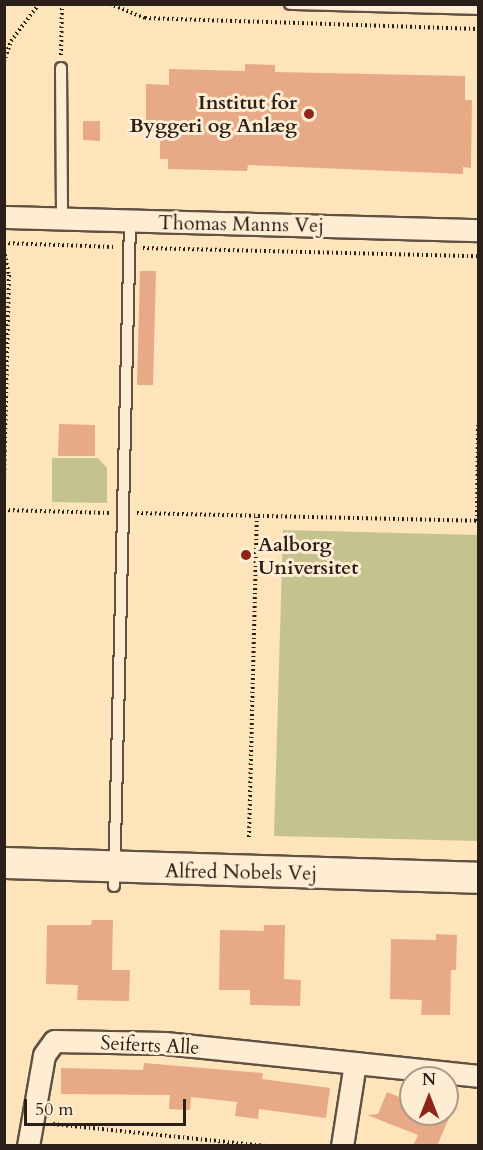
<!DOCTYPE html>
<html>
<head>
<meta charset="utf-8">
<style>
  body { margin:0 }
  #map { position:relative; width:483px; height:1150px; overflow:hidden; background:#fee4bb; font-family:Cardo,serif }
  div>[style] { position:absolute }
  .green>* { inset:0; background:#c4c38d }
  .building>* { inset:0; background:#e8a987 }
  .path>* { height:4px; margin-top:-2px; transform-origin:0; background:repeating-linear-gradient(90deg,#2b2019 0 1.5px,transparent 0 4.5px) }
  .roads { filter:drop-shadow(2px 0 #605142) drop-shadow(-2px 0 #605142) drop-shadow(0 2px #605142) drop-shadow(0 -2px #605142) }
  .lane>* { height:10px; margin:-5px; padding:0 5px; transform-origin:5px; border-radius:5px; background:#feedd3 }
  .street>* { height:21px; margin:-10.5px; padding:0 10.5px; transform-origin:10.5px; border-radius:10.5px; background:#feedd3 }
  .secondary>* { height:30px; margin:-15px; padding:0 15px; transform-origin:15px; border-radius:15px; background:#feedd3 }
  .dots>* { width:16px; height:16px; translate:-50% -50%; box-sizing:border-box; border:3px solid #feedd3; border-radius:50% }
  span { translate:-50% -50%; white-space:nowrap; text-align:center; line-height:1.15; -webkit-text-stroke:6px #feedd3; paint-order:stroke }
  .poi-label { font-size:20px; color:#2b2019; font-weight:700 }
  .right { translate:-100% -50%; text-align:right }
  .left { translate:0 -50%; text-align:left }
  .street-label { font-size:20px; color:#2b2019 }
  .frame { position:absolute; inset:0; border:6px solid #2b2019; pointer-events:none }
  .north { position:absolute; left:399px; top:1066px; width:60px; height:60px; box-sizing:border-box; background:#feedd3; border:2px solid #aa9b89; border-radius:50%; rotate:0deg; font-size:16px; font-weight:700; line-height:24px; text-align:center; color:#2b2019 }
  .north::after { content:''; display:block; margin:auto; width:21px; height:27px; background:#8f2418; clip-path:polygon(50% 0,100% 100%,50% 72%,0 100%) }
  .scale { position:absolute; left:24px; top:1099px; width:162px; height:27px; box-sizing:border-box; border:3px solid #2b2019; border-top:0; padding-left:8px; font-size:18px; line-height:21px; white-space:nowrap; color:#2b2019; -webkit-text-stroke:4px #feedd3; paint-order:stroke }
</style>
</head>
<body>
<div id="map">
  <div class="green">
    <i style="clip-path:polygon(52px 458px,98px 458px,107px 468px,107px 503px,52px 502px)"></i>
    <i style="clip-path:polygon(283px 530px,478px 535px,478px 841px,274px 836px)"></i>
  </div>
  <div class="building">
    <i style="clip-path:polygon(245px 64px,275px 65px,275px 72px,465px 76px,465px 100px,472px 100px,471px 168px,463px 167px,463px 174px,248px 165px,247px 171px,168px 169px,168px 159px,160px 159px,160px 130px,146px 129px,146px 84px,169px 85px,169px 69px,245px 71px)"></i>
    <i style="clip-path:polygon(83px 121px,100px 121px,100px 141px,83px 140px)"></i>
    <i style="clip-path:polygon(140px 271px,156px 271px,153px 385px,137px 385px)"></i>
    <i style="clip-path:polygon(59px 424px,95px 425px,95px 456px,58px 456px)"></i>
    <i style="clip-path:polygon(92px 920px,113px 920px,112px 970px,130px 970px,129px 1001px,77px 1000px,78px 985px,46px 984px,47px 925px,91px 925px)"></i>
    <i style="clip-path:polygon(264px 925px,285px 925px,284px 979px,301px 980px,300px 1006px,250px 1005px,250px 990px,219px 990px,220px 930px,264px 931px)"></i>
    <i style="clip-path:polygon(436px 934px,457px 935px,456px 970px,451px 970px,450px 1015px,421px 1015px,422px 1000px,390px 999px,391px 939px,436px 940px)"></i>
    <i style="clip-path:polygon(144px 1063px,263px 1073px,262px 1079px,330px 1088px,326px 1118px,259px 1109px,258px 1119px,235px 1116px,237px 1102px,191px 1097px,190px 1110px,169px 1109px,170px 1095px,61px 1094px,61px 1068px,143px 1070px)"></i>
    <i style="clip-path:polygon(387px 1092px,411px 1102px,411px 1114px,449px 1118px,437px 1146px,413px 1146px,418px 1135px,367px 1115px,378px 1114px)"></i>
  </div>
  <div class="path">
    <i style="left:110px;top:4px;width:38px;rotate:22deg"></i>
    <i style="left:145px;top:18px;width:333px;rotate:1.9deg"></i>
    <i style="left:61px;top:55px;width:51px;rotate:-88.9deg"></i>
    <i style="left:4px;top:62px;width:22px;rotate:-72deg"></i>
    <i style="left:11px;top:41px;width:46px;rotate:-52.9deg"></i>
    <i style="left:4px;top:243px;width:111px;rotate:2.1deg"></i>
    <i style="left:143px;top:248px;width:335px;rotate:1.4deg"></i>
    <i style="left:4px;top:250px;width:25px;rotate:79deg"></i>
    <i style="left:9px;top:275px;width:211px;rotate:91.4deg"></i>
    <i style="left:4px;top:510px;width:105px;rotate:1.6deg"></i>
    <i style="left:137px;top:513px;width:341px;rotate:1.3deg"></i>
    <i style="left:477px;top:521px;width:99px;rotate:-89.4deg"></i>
    <i style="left:249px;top:837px;width:320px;rotate:-88.6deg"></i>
    <i style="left:53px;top:1124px;width:214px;rotate:5.9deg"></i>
  </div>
  <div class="roads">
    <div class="lane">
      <i style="left:290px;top:4px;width:188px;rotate:1.5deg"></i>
      <i style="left:61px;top:68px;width:152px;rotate:89.6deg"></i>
      <i style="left:114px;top:886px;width:665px;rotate:-88.62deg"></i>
    </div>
    <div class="street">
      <i style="left:4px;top:217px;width:474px;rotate:1.6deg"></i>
      <i style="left:28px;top:1146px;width:92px;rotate:-80deg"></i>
      <i style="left:44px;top:1055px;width:17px;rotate:-54deg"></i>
      <i style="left:54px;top:1041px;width:111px;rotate:1deg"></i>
      <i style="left:165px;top:1043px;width:315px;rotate:6deg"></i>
      <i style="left:342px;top:1146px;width:84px;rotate:-81.1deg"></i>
    </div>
    <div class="secondary">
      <i style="left:4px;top:863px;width:474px;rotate:1.8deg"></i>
    </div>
  </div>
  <div class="dots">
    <i style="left:309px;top:114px;background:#8f2418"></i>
    <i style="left:246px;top:555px;background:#8f2418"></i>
  </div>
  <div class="poi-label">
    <span class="right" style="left:297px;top:114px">Institut for<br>Byggeri og Anlæg</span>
    <span class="left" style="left:258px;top:556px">Aalborg<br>Universitet</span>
  </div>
  <div class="street-label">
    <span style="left:241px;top:224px;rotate:1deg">Thomas Manns Vej</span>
    <span style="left:241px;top:872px;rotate:1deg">Alfred Nobels Vej</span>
    <span style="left:150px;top:1045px;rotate:3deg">Seiferts Alle</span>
  </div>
  <div class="frame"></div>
  <div class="north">N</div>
  <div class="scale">50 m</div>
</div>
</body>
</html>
